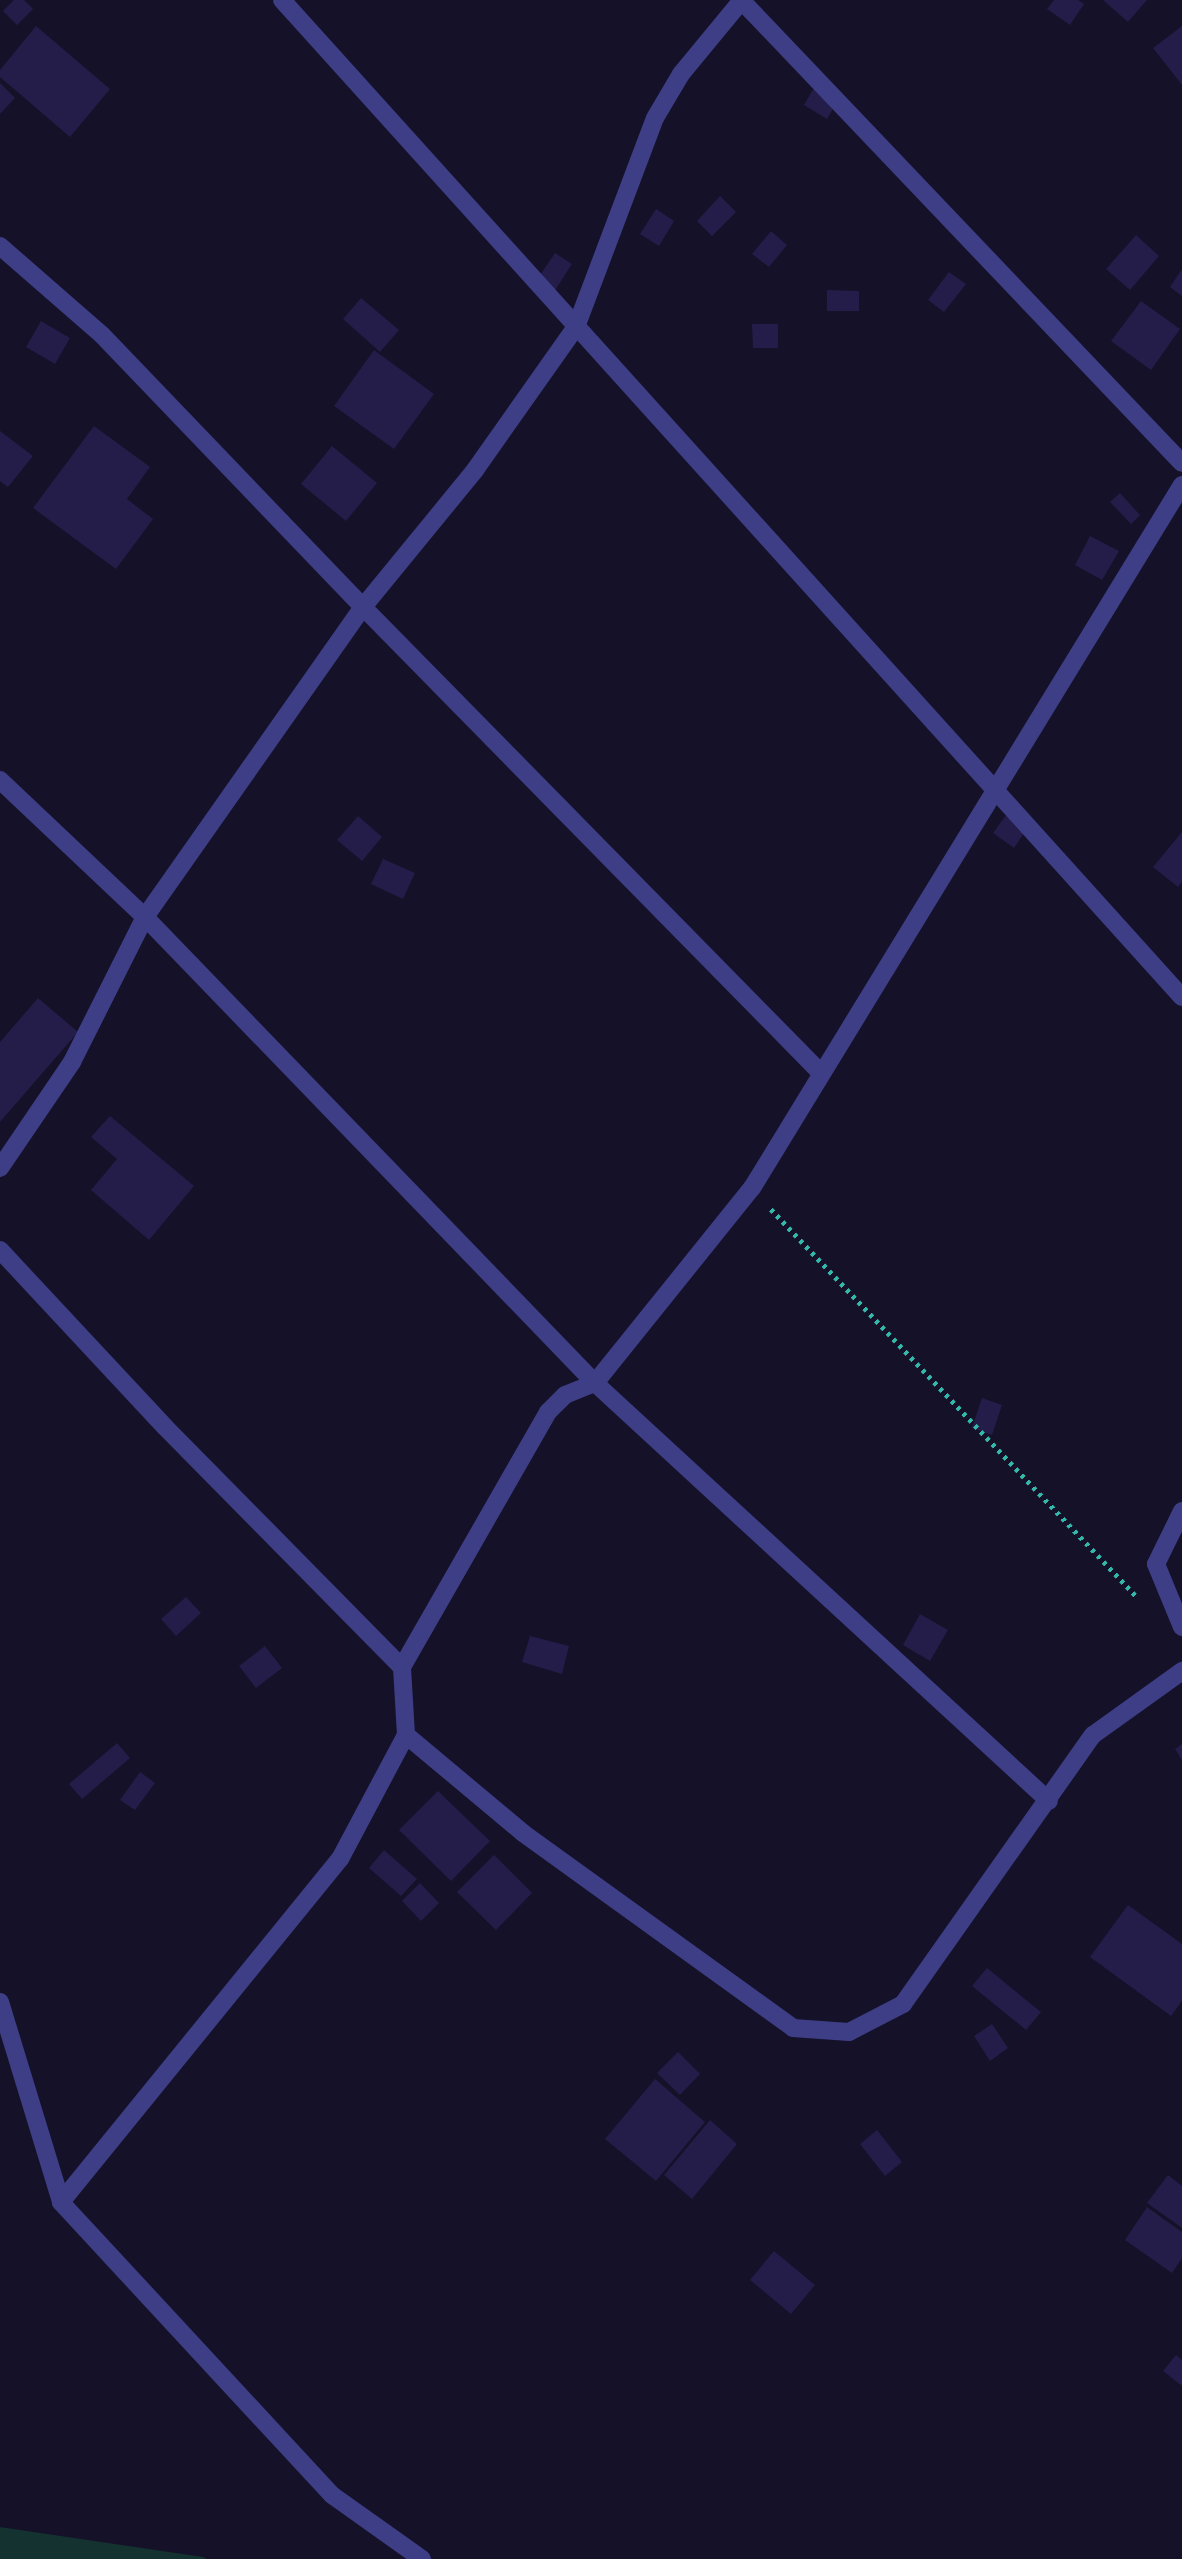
<!DOCTYPE html>
<html>
<head>
<meta charset="utf-8">
<style>
  body { margin:0 }
  #map { position:relative; width:1182px; height:2559px; overflow:hidden; background:#141128; font-family:"Alegreya Sans",sans-serif }
  div>[style] { position:absolute }
  .green>* { inset:0; background:#143230 }
  .building>* { inset:0; background:#241d49 }
  .path>* { height:4.5px; margin-top:-2.25px; transform-origin:0; background:repeating-linear-gradient(90deg,#34b8aa 0 3.5px,transparent 0 8.5px) }
  .street>* { height:18px; margin:-9px; padding:0 9px; transform-origin:9px; border-radius:9px; background:#3d3e86 }
  span { translate:-50% -50%; white-space:nowrap; text-align:center; line-height:1.15; -webkit-text-stroke:5px #141128; paint-order:stroke }
</style>
</head>
<body>
<div id="map">
  <div class="green">
    <i style="clip-path:polygon(0 2527px,203px 2557px,207px 2559px,0 2559px)"></i>
  </div>
  <div class="building">
    <i style="clip-path:polygon(14px 0,24px 0,33px 9px,17px 25px,3px 11px)"></i>
    <i style="clip-path:polygon(1054px 0,1078px 0,1084px 4px,1070px 25px,1047px 9px)"></i>
    <i style="clip-path:polygon(1103px 0,1147px 0,1128px 22px)"></i>
    <i style="clip-path:polygon(36px 26px,110px 89px,70px 137px,0 77px,0 70px)"></i>
    <i style="clip-path:polygon(1182px 26px,1182px 85px,1153px 48px)"></i>
    <i style="clip-path:polygon(0 83px,15px 98px,0 114px)"></i>
    <i style="clip-path:polygon(815px 86px,838px 100px,827px 119px,804px 105px)"></i>
    <i style="clip-path:polygon(720px 196px,736px 212px,712px 236px,697px 221px)"></i>
    <i style="clip-path:polygon(656px 209px,674px 221px,659px 246px,640px 234px)"></i>
    <i style="clip-path:polygon(771px 231px,787px 245px,769px 267px,752px 254px)"></i>
    <i style="clip-path:polygon(1136px 235px,1159px 256px,1130px 290px,1106px 269px)"></i>
    <i style="clip-path:polygon(555px 253px,572px 264px,554px 292px,536px 281px)"></i>
    <i style="clip-path:polygon(1182px 269px,1182px 296px,1170px 287px)"></i>
    <i style="clip-path:polygon(949px 272px,966px 284px,944px 312px,928px 300px)"></i>
    <i style="clip-path:polygon(827px 290px,859px 291px,859px 311px,827px 311px)"></i>
    <i style="clip-path:polygon(361px 298px,399px 330px,380px 352px,343px 319px)"></i>
    <i style="clip-path:polygon(1141px 301px,1180px 329px,1151px 370px,1111px 341px)"></i>
    <i style="clip-path:polygon(41px 321px,70px 338px,55px 364px,26px 347px)"></i>
    <i style="clip-path:polygon(752px 324px,778px 324px,778px 348px,753px 348px)"></i>
    <i style="clip-path:polygon(374px 350px,434px 394px,394px 449px,334px 406px)"></i>
    <i style="clip-path:polygon(94px 426px,150px 467px,127px 499px,153px 519px,116px 569px,33px 508px)"></i>
    <i style="clip-path:polygon(0 431px,33px 456px,8px 487px,0 481px)"></i>
    <i style="clip-path:polygon(332px 446px,377px 483px,346px 521px,301px 484px)"></i>
    <i style="clip-path:polygon(1120px 493px,1140px 515px,1131px 524px,1110px 502px)"></i>
    <i style="clip-path:polygon(1090px 536px,1119px 551px,1102px 580px,1075px 565px)"></i>
    <i style="clip-path:polygon(1012px 807px,1032px 821px,1014px 848px,993px 833px)"></i>
    <i style="clip-path:polygon(358px 816px,382px 837px,362px 861px,337px 840px)"></i>
    <i style="clip-path:polygon(1182px 832px,1182px 882px,1178px 887px,1153px 867px)"></i>
    <i style="clip-path:polygon(383px 859px,415px 873px,403px 899px,371px 884px)"></i>
    <i style="clip-path:polygon(38px 998px,78px 1032px,0 1122px,0 1042px)"></i>
    <i style="clip-path:polygon(110px 1116px,194px 1186px,149px 1240px,91px 1190px,117px 1159px,91px 1137px)"></i>
    <i style="clip-path:polygon(982px 1398px,1002px 1405px,992px 1435px,972px 1428px)"></i>
    <i style="clip-path:polygon(186px 1597px,201px 1613px,176px 1636px,161px 1619px)"></i>
    <i style="clip-path:polygon(920px 1614px,948px 1630px,930px 1661px,903px 1645px)"></i>
    <i style="clip-path:polygon(530px 1636px,569px 1646px,562px 1674px,522px 1662px)"></i>
    <i style="clip-path:polygon(265px 1646px,282px 1668px,256px 1688px,239px 1666px)"></i>
    <i style="clip-path:polygon(117px 1743px,130px 1758px,82px 1799px,69px 1784px)"></i>
    <i style="clip-path:polygon(1182px 1744px,1182px 1760px,1175px 1749px)"></i>
    <i style="clip-path:polygon(140px 1772px,155px 1783px,135px 1810px,120px 1800px)"></i>
    <i style="clip-path:polygon(438px 1791px,490px 1841px,451px 1881px,399px 1830px)"></i>
    <i style="clip-path:polygon(384px 1850px,417px 1879px,401px 1896px,369px 1868px)"></i>
    <i style="clip-path:polygon(494px 1855px,532px 1893px,496px 1930px,457px 1892px)"></i>
    <i style="clip-path:polygon(420px 1883px,439px 1903px,421px 1921px,402px 1901px)"></i>
    <i style="clip-path:polygon(1128px 1905px,1182px 1944px,1182px 2001px,1171px 2016px,1090px 1957px)"></i>
    <i style="clip-path:polygon(987px 1968px,1041px 2012px,1026px 2030px,972px 1986px)"></i>
    <i style="clip-path:polygon(992px 2024px,1008px 2048px,990px 2061px,974px 2036px)"></i>
    <i style="clip-path:polygon(678px 2052px,700px 2074px,680px 2095px,657px 2073px)"></i>
    <i style="clip-path:polygon(655px 2079px,705px 2122px,656px 2181px,605px 2139px)"></i>
    <i style="clip-path:polygon(710px 2120px,737px 2144px,692px 2199px,664px 2175px)"></i>
    <i style="clip-path:polygon(877px 2130px,902px 2162px,885px 2176px,860px 2144px)"></i>
    <i style="clip-path:polygon(1168px 2175px,1182px 2186px,1182px 2228px,1147px 2203px)"></i>
    <i style="clip-path:polygon(1147px 2207px,1182px 2232px,1182px 2258px,1172px 2273px,1125px 2240px)"></i>
    <i style="clip-path:polygon(774px 2251px,815px 2285px,791px 2314px,750px 2280px)"></i>
    <i style="clip-path:polygon(1176px 2355px,1182px 2360px,1182px 2386px,1163px 2371px)"></i>
  </div>
  <div class="path">
    <i style="left:771px;top:1209px;width:533px;rotate:46.67deg"></i>
  </div>
  <div class="street">
    <i style="left:282px;top:0;width:1343px;rotate:47.93deg"></i>
    <i style="left:741px;top:0;width:639px;rotate:46.39deg"></i>
    <i style="left:0;top:246px;width:135px;rotate:41.1deg"></i>
    <i style="left:102px;top:335px;width:377px;rotate:46.2deg"></i>
    <i style="left:363px;top:607px;width:651px;rotate:45.5deg"></i>
    <i style="left:0;top:780px;width:199px;rotate:43.4deg"></i>
    <i style="left:145px;top:917px;width:648px;rotate:46deg"></i>
    <i style="left:595px;top:1383px;width:617px;rotate:42.64deg"></i>
    <i style="left:0;top:1168px;width:128px;rotate:-55.8deg"></i>
    <i style="left:72px;top:1062px;width:162px;rotate:-63.3deg"></i>
    <i style="left:145px;top:917px;width:379px;rotate:-54.9deg"></i>
    <i style="left:363px;top:607px;width:177px;rotate:-50.7deg"></i>
    <i style="left:475px;top:470px;width:175px;rotate:-54.8deg"></i>
    <i style="left:576px;top:327px;width:223px;rotate:-69.3deg"></i>
    <i style="left:655px;top:118px;width:51px;rotate:-59.4deg"></i>
    <i style="left:681px;top:74px;width:96px;rotate:-50.5deg"></i>
    <i style="left:0;top:1250px;width:242px;rotate:47deg"></i>
    <i style="left:165px;top:1427px;width:337px;rotate:45.4deg"></i>
    <i style="left:1182px;top:1511px;width:59px;rotate:116.1deg"></i>
    <i style="left:1156px;top:1564px;width:68px;rotate:67.6deg"></i>
    <i style="left:406px;top:1735px;width:153px;rotate:39.9deg"></i>
    <i style="left:523px;top:1833px;width:333px;rotate:35.8deg"></i>
    <i style="left:793px;top:2028px;width:56px;rotate:4.1deg"></i>
    <i style="left:849px;top:2032px;width:61px;rotate:-27.4deg"></i>
    <i style="left:903px;top:2004px;width:329px;rotate:-54.8deg"></i>
    <i style="left:1093px;top:1735px;width:110px;rotate:-35.7deg"></i>
    <i style="left:0;top:2002px;width:209px;rotate:73deg"></i>
    <i style="left:422px;top:2559px;width:110px;rotate:-144.6deg"></i>
    <i style="left:332px;top:2495px;width:399px;rotate:-132.8deg"></i>
    <i style="left:61px;top:2202px;width:442px;rotate:-50.9deg"></i>
    <i style="left:340px;top:1859px;width:140px;rotate:-62deg"></i>
    <i style="left:406px;top:1735px;width:68px;rotate:-93.4deg"></i>
    <i style="left:402px;top:1667px;width:294px;rotate:-60.2deg"></i>
    <i style="left:548px;top:1412px;width:24px;rotate:-45deg"></i>
    <i style="left:565px;top:1395px;width:32px;rotate:-22deg"></i>
    <i style="left:595px;top:1383px;width:250px;rotate:-51.2deg"></i>
    <i style="left:752px;top:1188px;width:824px;rotate:-58.55deg"></i>
  </div>
</div>
</body>
</html>
